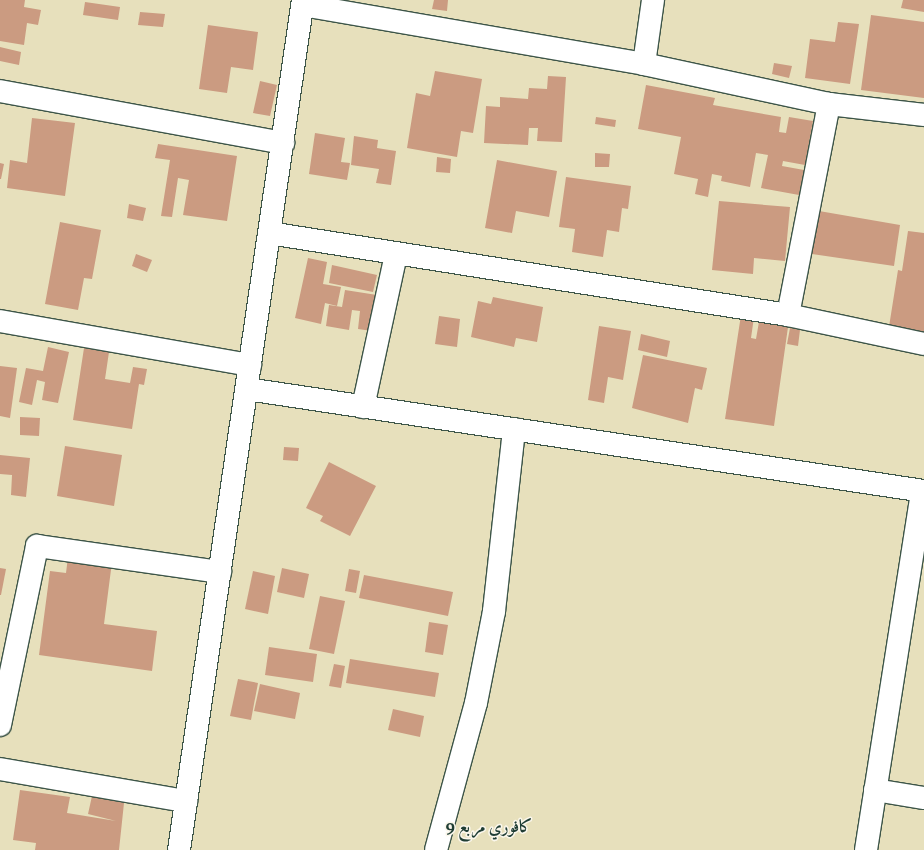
<!DOCTYPE html>
<html>
<head>
<meta charset="utf-8">
<style>
  body { margin:0 }
  #map { position:relative; width:924px; height:850px; overflow:hidden; background:#e7e0bc; font-family:Vollkorn,Amiri,serif }
  div>[style] { position:absolute }
  .building>* { inset:0; background:#cb9b81 }
  .roads { filter:drop-shadow(1px 0 #3d5548) drop-shadow(-1px 0 #3d5548) drop-shadow(0 1px #3d5548) drop-shadow(0 -1px #3d5548) }
  .minor>* { height:22px; margin:-11px; padding:0 11px; transform-origin:11px; border-radius:11px; background:#fff }
  span { translate:-50% -50%; white-space:nowrap; text-align:center; line-height:1.15; -webkit-text-stroke:3px #fbf7ec; paint-order:stroke }
  .neighbourhood-label { font-size:17px; color:#1f3d34; font-weight:700 }
</style>
</head>
<body>
<div id="map">
  <div class="building">
    <i style="clip-path:polygon(0 0,25px 0,24px 7px,41px 10px,38px 25px,27px 23px,24px 45px,0 41px)"></i>
    <i style="clip-path:polygon(434px 0,448px 0,447px 11px,432px 9px)"></i>
    <i style="clip-path:polygon(903px 0,924px 0,924px 12px,901px 8px)"></i>
    <i style="clip-path:polygon(85px 2px,120px 7px,118px 20px,83px 15px)"></i>
    <i style="clip-path:polygon(140px 12px,165px 14px,163px 27px,138px 25px)"></i>
    <i style="clip-path:polygon(871px 15px,924px 22px,924px 98px,861px 90px)"></i>
    <i style="clip-path:polygon(838px 22px,859px 24px,850px 84px,805px 78px,810px 39px,835px 42px)"></i>
    <i style="clip-path:polygon(208px 25px,258px 32px,253px 70px,231px 67px,227px 93px,199px 89px)"></i>
    <i style="clip-path:polygon(0 47px,21px 52px,19px 65px,0 61px)"></i>
    <i style="clip-path:polygon(774px 63px,792px 66px,789px 78px,772px 74px)"></i>
    <i style="clip-path:polygon(435px 71px,482px 79px,473px 133px,461px 131px,457px 157px,407px 148px,416px 93px,430px 96px)"></i>
    <i style="clip-path:polygon(548px 76px,566px 77px,562px 142px,537px 141px,538px 128px,529px 128px,528px 145px,484px 143px,486px 106px,500px 107px,500px 97px,528px 99px,529px 88px,547px 89px)"></i>
    <i style="clip-path:polygon(260px 81px,277px 85px,270px 116px,253px 113px)"></i>
    <i style="clip-path:polygon(646px 85px,715px 98px,713px 105px,781px 117px,779px 132px,786px 133px,789px 117px,813px 121px,805px 165px,783px 161px,782px 166px,804px 170px,799px 195px,761px 188px,768px 155px,756px 153px,750px 187px,721px 181px,722px 176px,712px 174px,708px 197px,695px 194px,698px 179px,674px 174px,681px 137px,638px 129px)"></i>
    <i style="clip-path:polygon(596px 117px,616px 120px,615px 127px,595px 124px)"></i>
    <i style="clip-path:polygon(32px 118px,75px 123px,65px 196px,7px 188px,10px 160px,27px 163px)"></i>
    <i style="clip-path:polygon(315px 133px,345px 138px,341px 162px,350px 163px,347px 180px,309px 174px)"></i>
    <i style="clip-path:polygon(354px 136px,378px 140px,377px 148px,396px 151px,391px 185px,376px 183px,379px 169px,351px 165px)"></i>
    <i style="clip-path:polygon(158px 144px,237px 156px,227px 221px,183px 215px,189px 180px,178px 178px,172px 217px,161px 216px,170px 160px,155px 158px)"></i>
    <i style="clip-path:polygon(595px 153px,610px 154px,609px 167px,595px 167px)"></i>
    <i style="clip-path:polygon(437px 157px,451px 159px,450px 173px,436px 172px)"></i>
    <i style="clip-path:polygon(497px 160px,557px 171px,549px 217px,516px 211px,512px 233px,485px 228px)"></i>
    <i style="clip-path:polygon(0 163px,4px 164px,1px 179px,0 179px)"></i>
    <i style="clip-path:polygon(566px 177px,631px 186px,628px 209px,622px 208px,619px 232px,607px 230px,603px 257px,572px 252px,575px 229px,559px 227px)"></i>
    <i style="clip-path:polygon(719px 201px,790px 207px,785px 261px,754px 258px,753px 274px,712px 270px)"></i>
    <i style="clip-path:polygon(129px 204px,146px 208px,143px 221px,127px 218px)"></i>
    <i style="clip-path:polygon(819px 211px,900px 225px,894px 266px,812px 254px)"></i>
    <i style="clip-path:polygon(60px 222px,101px 230px,92px 279px,84px 278px,78px 310px,45px 304px)"></i>
    <i style="clip-path:polygon(908px 231px,924px 233px,924px 338px,888px 333px,898px 270px,902px 271px)"></i>
    <i style="clip-path:polygon(136px 254px,152px 260px,147px 272px,132px 266px)"></i>
    <i style="clip-path:polygon(308px 258px,327px 262px,323px 284px,341px 287px,337px 306px,325px 303px,321px 324px,295px 318px)"></i>
    <i style="clip-path:polygon(332px 265px,377px 275px,373px 292px,329px 283px)"></i>
    <i style="clip-path:polygon(345px 290px,377px 295px,372px 331px,358px 329px,360px 311px,352px 310px,349px 330px,326px 326px,329px 305px,342px 307px)"></i>
    <i style="clip-path:polygon(493px 297px,543px 307px,537px 342px,516px 338px,514px 347px,471px 337px,478px 301px,491px 304px)"></i>
    <i style="clip-path:polygon(741px 315px,754px 317px,751px 338px,756px 339px,760px 316px,789px 320px,774px 426px,725px 419px)"></i>
    <i style="clip-path:polygon(439px 316px,460px 319px,457px 347px,435px 344px)"></i>
    <i style="clip-path:polygon(599px 326px,631px 331px,623px 380px,608px 377px,604px 403px,588px 400px)"></i>
    <i style="clip-path:polygon(790px 328px,800px 330px,798px 346px,787px 344px)"></i>
    <i style="clip-path:polygon(641px 334px,670px 341px,667px 357px,638px 350px)"></i>
    <i style="clip-path:polygon(48px 347px,69px 352px,58px 403px,42px 400px,45px 382px,37px 380px,32px 405px,19px 402px,26px 368px,43px 371px)"></i>
    <i style="clip-path:polygon(84px 348px,109px 352px,105px 379px,130px 383px,133px 367px,147px 369px,144px 385px,139px 384px,132px 429px,73px 420px)"></i>
    <i style="clip-path:polygon(643px 355px,707px 368px,702px 390px,695px 388px,688px 423px,632px 408px)"></i>
    <i style="clip-path:polygon(0 366px,17px 368px,10px 418px,0 416px)"></i>
    <i style="clip-path:polygon(20px 417px,40px 418px,39px 436px,20px 435px)"></i>
    <i style="clip-path:polygon(65px 446px,122px 455px,114px 506px,57px 496px)"></i>
    <i style="clip-path:polygon(284px 447px,299px 448px,298px 461px,283px 460px)"></i>
    <i style="clip-path:polygon(0 455px,30px 458px,26px 497px,11px 495px,12px 475px,0 474px)"></i>
    <i style="clip-path:polygon(329px 462px,376px 486px,350px 536px,320px 521px,323px 516px,306px 508px)"></i>
    <i style="clip-path:polygon(68px 557px,112px 562px,104px 624px,157px 631px,152px 671px,39px 655px,50px 571px,66px 573px)"></i>
    <i style="clip-path:polygon(0 568px,6px 569px,1px 595px,0 595px)"></i>
    <i style="clip-path:polygon(282px 568px,309px 574px,304px 598px,277px 592px)"></i>
    <i style="clip-path:polygon(349px 569px,360px 571px,356px 593px,345px 591px)"></i>
    <i style="clip-path:polygon(253px 571px,275px 576px,268px 614px,245px 609px)"></i>
    <i style="clip-path:polygon(364px 575px,453px 592px,448px 616px,359px 598px)"></i>
    <i style="clip-path:polygon(320px 596px,345px 601px,334px 654px,309px 649px)"></i>
    <i style="clip-path:polygon(429px 622px,448px 625px,443px 655px,425px 652px)"></i>
    <i style="clip-path:polygon(269px 647px,317px 654px,313px 682px,265px 675px)"></i>
    <i style="clip-path:polygon(350px 659px,439px 673px,435px 697px,346px 683px)"></i>
    <i style="clip-path:polygon(334px 664px,345px 666px,341px 688px,329px 686px)"></i>
    <i style="clip-path:polygon(238px 679px,258px 683px,251px 720px,230px 716px)"></i>
    <i style="clip-path:polygon(260px 684px,300px 693px,295px 719px,254px 711px)"></i>
    <i style="clip-path:polygon(393px 709px,424px 716px,420px 737px,388px 730px)"></i>
    <i style="clip-path:polygon(20px 790px,70px 797px,67px 813px,116px 821px,88px 814px,92px 796px,124px 803px,119px 850px,35px 850px,36px 843px,13px 840px)"></i>
  </div>
  <div class="roads">
    <div class="minor">
      <i style="left:303px;top:5px;width:346px;rotate:9.8deg"></i>
      <i style="left:644px;top:64px;width:189px;rotate:12.2deg"></i>
      <i style="left:829px;top:104px;width:215px;rotate:101deg"></i>
      <i style="left:644px;top:64px;width:65px;rotate:-82deg"></i>
      <i style="left:0;top:91px;width:288px;rotate:10.4deg"></i>
      <i style="left:829px;top:104px;width:96px;rotate:6.6deg"></i>
      <i style="left:269px;top:233px;width:525px;rotate:8.98deg"></i>
      <i style="left:788px;top:315px;width:139px;rotate:12deg"></i>
      <i style="left:0;top:321px;width:254px;rotate:10deg"></i>
      <i style="left:247px;top:389px;width:685px;rotate:8.57deg"></i>
      <i style="left:363px;top:407px;width:156px;rotate:-77.8deg"></i>
      <i style="left:0;top:725px;width:183px;rotate:-78.3deg"></i>
      <i style="left:37px;top:546px;width:185px;rotate:8.1deg"></i>
      <i style="left:0;top:769px;width:189px;rotate:9.8deg"></i>
      <i style="left:875px;top:790px;width:50px;rotate:9.3deg"></i>
      <i style="left:179px;top:850px;width:859px;rotate:-81.7deg"></i>
      <i style="left:436px;top:850px;width:152px;rotate:-74.8deg"></i>
      <i style="left:476px;top:703px;width:94px;rotate:-78.9deg"></i>
      <i style="left:494px;top:611px;width:183px;rotate:-83.7deg"></i>
      <i style="left:866px;top:850px;width:363px;rotate:-81.1deg"></i>
    </div>
  </div>
  <div class="neighbourhood-label">
    <span style="left:489px;top:828px">كافوري مربع 9</span>
  </div>
</div>
</body>
</html>
